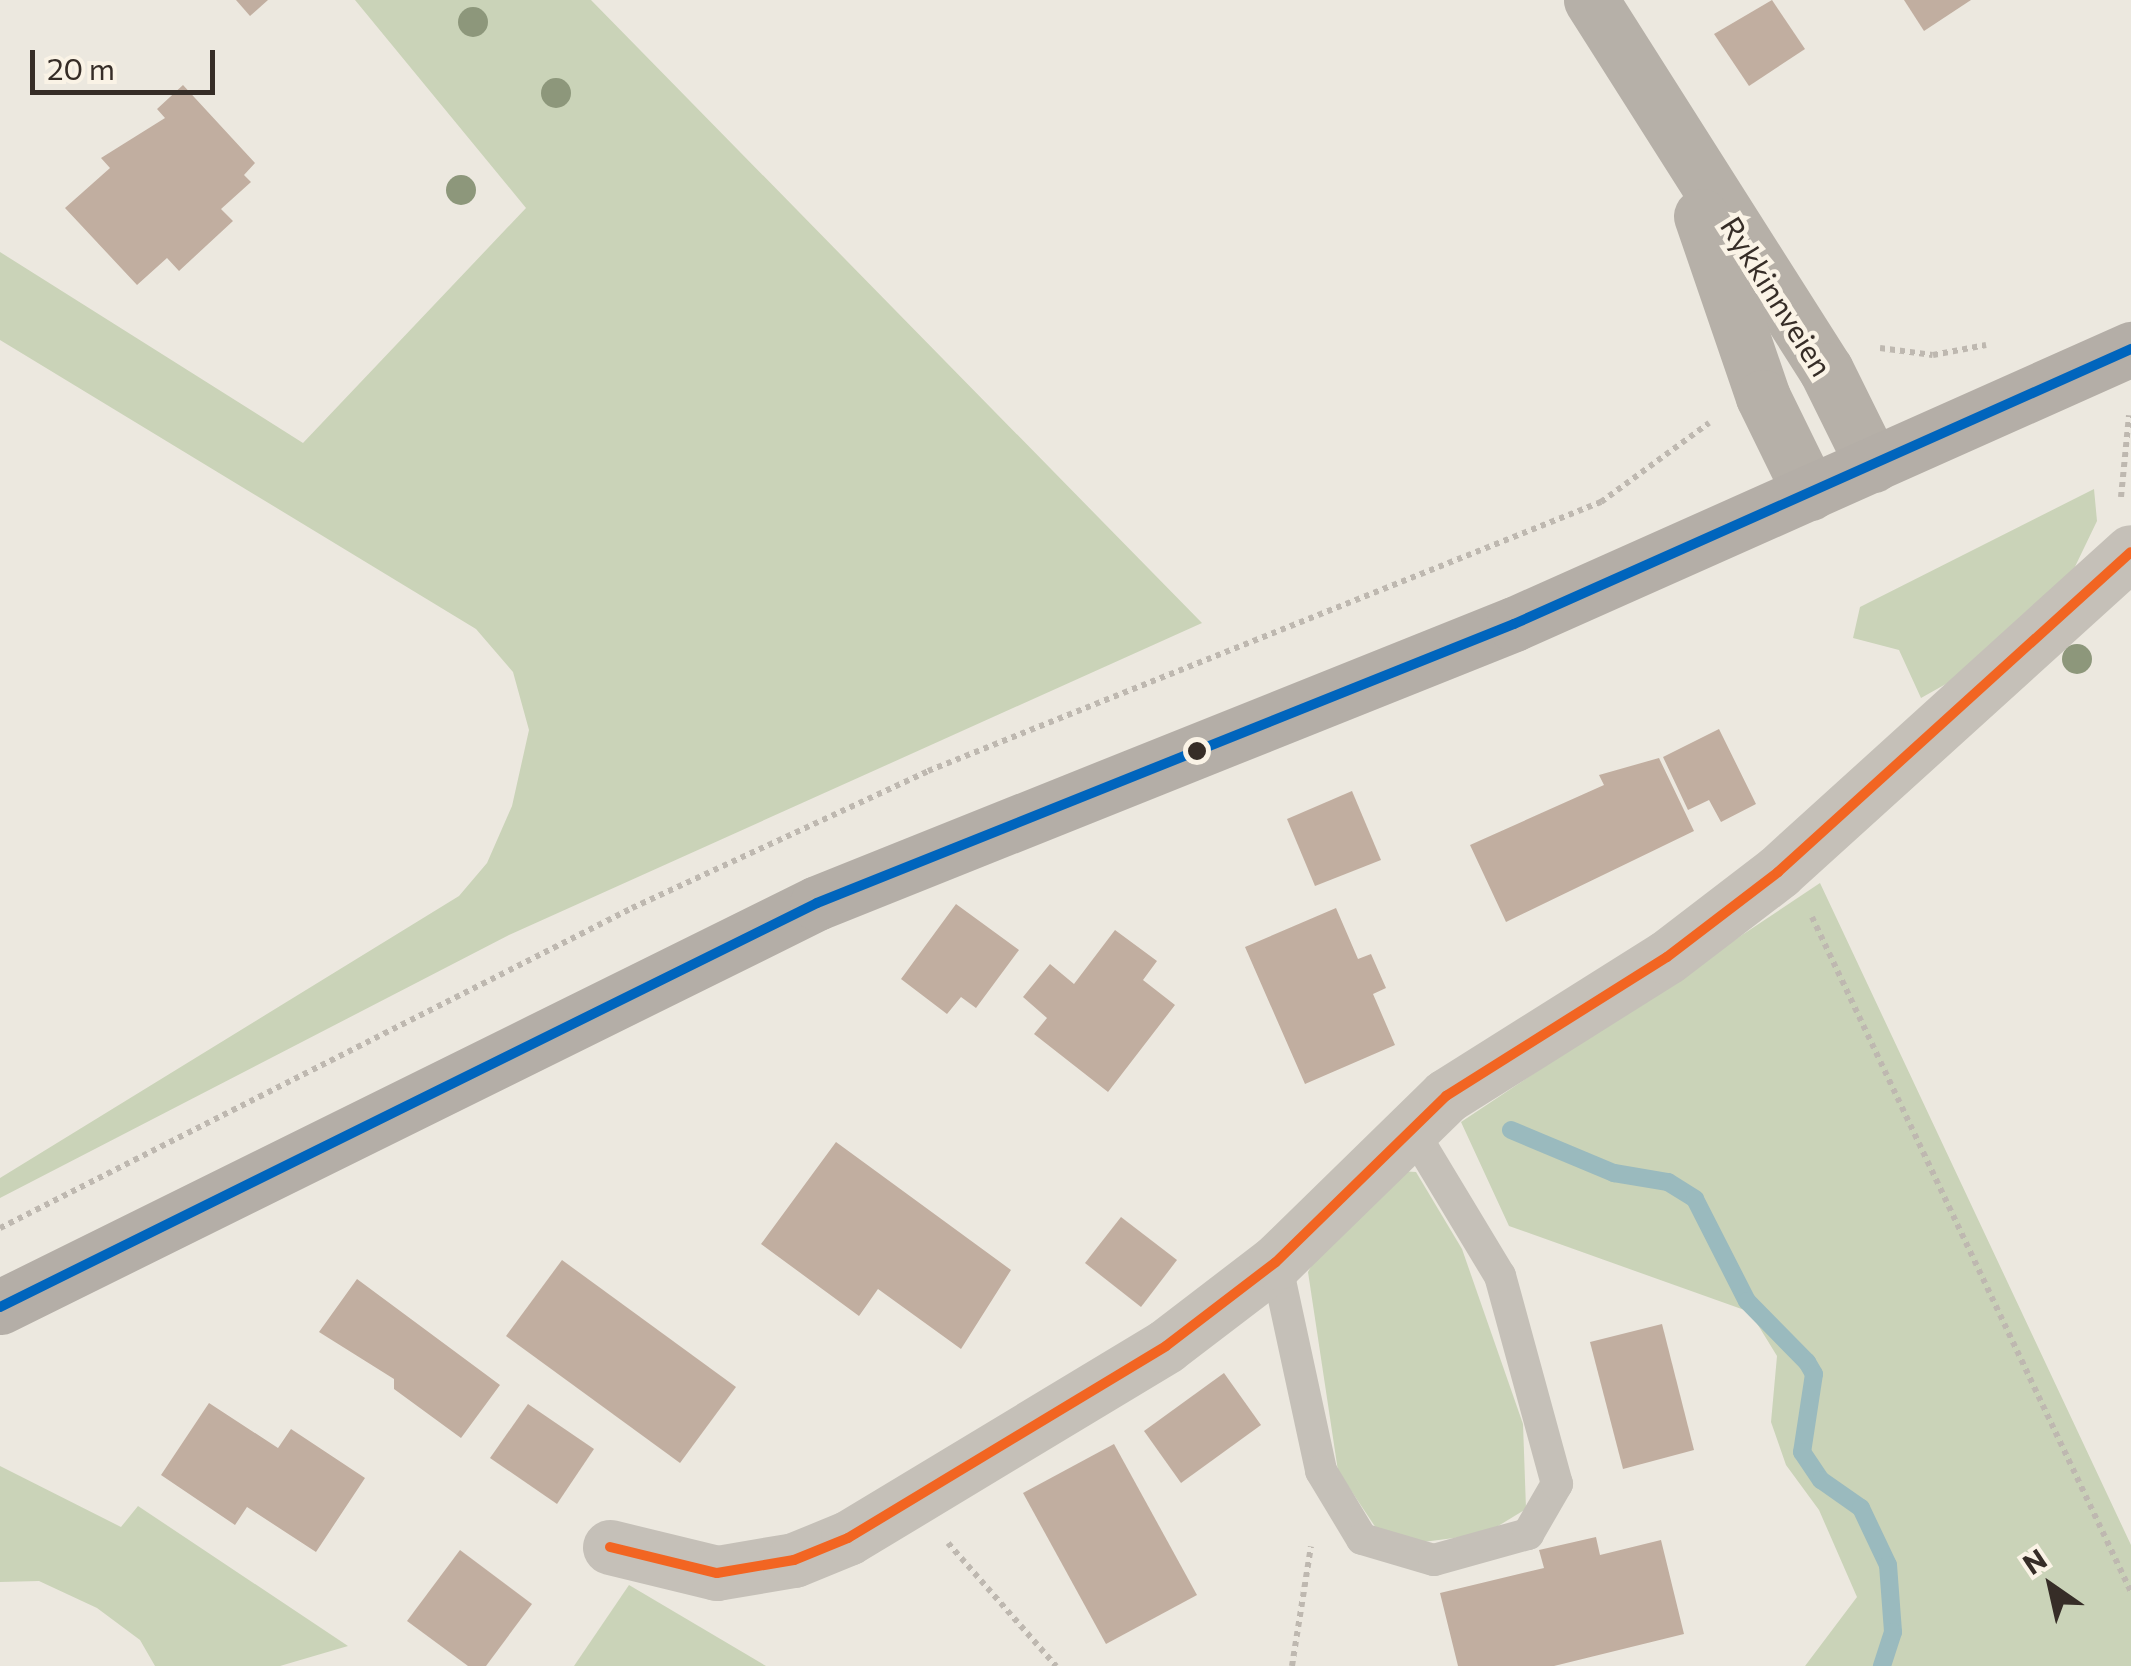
<!DOCTYPE html>
<html>
<head>
<meta charset="utf-8">
<style>
  body { margin:0 }
  #map { position:relative; width:2131px; height:1666px; overflow:hidden; background:#ece8df; font-family:Commissioner,sans-serif }
  div>[style] { position:absolute }
  .green>* { inset:0; background:#cad3b8 }
  .stream>* { height:18px; margin:-9px; padding:0 9px; transform-origin:9px; border-radius:9px; background:#9ababe }
  .building>* { inset:0; background:#c1aea0 }
  .path>* { height:6px; margin-top:-3px; transform-origin:0; background:repeating-linear-gradient(90deg,#beb8b0 0 5px,transparent 0 10px) }
  .lane>* { height:32px; margin:-16px; padding:0 16px; transform-origin:16px; border-radius:16px; background:#c5c0b8 }
  .street>* { height:55px; margin:-27.5px; padding:0 27.5px; transform-origin:27.5px; border-radius:27.5px; background:#c5c0b8 }
  .secondary>* { height:55px; margin:-27.5px; padding:0 27.5px; transform-origin:27.5px; border-radius:27.5px; background:#b6b0a8 }
  .primary>* { height:55px; margin:-27.5px; padding:0 27.5px; transform-origin:27.5px; border-radius:27.5px; background:#b4aea7 }
  .bus-1>* { height:10px; margin:-5px; padding:0 5px; transform-origin:5px; border-radius:5px; background:#0065bd }
  .bus-2>* { height:10px; margin:-5px; padding:0 5px; transform-origin:5px; border-radius:5px; background:#f26522 }
  .trees>* { width:30px; height:30px; margin:-15px; border-radius:50%; background:#8d977b }
  .dots>* { width:28px; height:28px; translate:-50% -50%; box-sizing:border-box; border:5px solid #faf3e6; border-radius:50% }
  span { translate:-50% -50%; white-space:nowrap; text-align:center; line-height:1.15; -webkit-text-stroke:9px #faf3e6; paint-order:stroke }
  .street-label { font-size:30px; color:#362d27 }
  .north { position:absolute; left:2001px; top:1536px; width:100px; height:100px; -webkit-text-stroke:8px #faf3e6; paint-order:stroke; rotate:326deg; font-size:28px; font-weight:700; line-height:40px; text-align:center; color:#362d27 }
  .north::after { content:''; display:block; margin:auto; width:35px; height:45px; background:#362d27; clip-path:polygon(50% 0,100% 100%,50% 72%,0 100%) }
  .scale { position:absolute; left:30px; top:50px; width:185px; height:45px; box-sizing:border-box; border:5px solid #362d27; border-top:0; padding-left:12px; font-size:30px; line-height:35px; white-space:nowrap; color:#362d27; -webkit-text-stroke:8px #faf3e6; paint-order:stroke }
</style>
</head>
<body>
<div id="map">
  <div class="green">
    <i style="clip-path:polygon(355px 0,591px 0,1202px 623px,509px 935px,0 1198px,0 1178px,459px 896px,487px 863px,512px 806px,529px 730px,513px 672px,476px 629px,0 340px,0 252px,303px 443px,526px 208px)"></i>
    <i style="clip-path:polygon(2094px 489px,2097px 521px,2071px 575px,1969px 671px,1921px 698px,1899px 650px,1853px 638px,1860px 607px)"></i>
    <i style="clip-path:polygon(1820px 883px,2131px 1545px,2131px 1666px,1805px 1666px,1857px 1597px,1819px 1510px,1786px 1465px,1771px 1422px,1777px 1356px,1750px 1312px,1509px 1226px,1461px 1122px)"></i>
    <i style="clip-path:polygon(1384px 1170px,1416px 1172px,1462px 1249px,1523px 1424px,1526px 1509px,1485px 1534px,1423px 1542px,1376px 1528px,1338px 1471px,1308px 1272px,1334px 1224px)"></i>
    <i style="clip-path:polygon(0 1466px,121px 1527px,138px 1506px,348px 1646px,280px 1666px,155px 1666px,140px 1640px,97px 1608px,39px 1581px,0 1582px)"></i>
    <i style="clip-path:polygon(629px 1585px,766px 1666px,574px 1666px)"></i>
  </div>
  <div class="stream">
    <i style="left:1511px;top:1130px;width:112px;rotate:22.7deg"></i>
    <i style="left:1614px;top:1173px;width:55px;rotate:9.5deg"></i>
    <i style="left:1668px;top:1182px;width:32px;rotate:32deg"></i>
    <i style="left:1695px;top:1199px;width:114px;rotate:63deg"></i>
    <i style="left:1747px;top:1301px;width:86px;rotate:45.5deg"></i>
    <i style="left:1807px;top:1362px;width:14px;rotate:60deg"></i>
    <i style="left:1814px;top:1374px;width:79px;rotate:98.7deg"></i>
    <i style="left:1802px;top:1452px;width:34px;rotate:56deg"></i>
    <i style="left:1821px;top:1480px;width:49px;rotate:35deg"></i>
    <i style="left:1861px;top:1508px;width:63px;rotate:64.7deg"></i>
    <i style="left:1888px;top:1565px;width:67px;rotate:85.7deg"></i>
    <i style="left:1893px;top:1632px;width:36px;rotate:108deg"></i>
  </div>
  <div class="building">
    <i style="clip-path:polygon(236px 0,268px 0,250px 16px)"></i>
    <i style="clip-path:polygon(1772px 0,1805px 49px,1749px 86px,1714px 34px)"></i>
    <i style="clip-path:polygon(1904px 0,1971px 0,1924px 31px)"></i>
    <i style="clip-path:polygon(183px 85px,255px 163px,244px 175px,251px 182px,221px 209px,233px 221px,179px 271px,167px 258px,137px 285px,65px 208px,110px 168px,101px 158px,165px 118px,157px 109px)"></i>
    <i style="clip-path:polygon(1719px 729px,1756px 804px,1721px 822px,1709px 800px,1688px 810px,1663px 757px)"></i>
    <i style="clip-path:polygon(1659px 758px,1694px 831px,1506px 922px,1470px 845px,1604px 785px,1599px 775px)"></i>
    <i style="clip-path:polygon(1352px 791px,1381px 860px,1315px 886px,1287px 819px)"></i>
    <i style="clip-path:polygon(956px 904px,1019px 950px,976px 1008px,961px 997px,947px 1014px,901px 979px)"></i>
    <i style="clip-path:polygon(1336px 908px,1358px 959px,1371px 954px,1386px 988px,1373px 994px,1395px 1045px,1305px 1084px,1245px 947px)"></i>
    <i style="clip-path:polygon(1115px 930px,1157px 961px,1143px 980px,1175px 1005px,1108px 1092px,1034px 1034px,1047px 1018px,1023px 997px,1050px 964px,1074px 984px)"></i>
    <i style="clip-path:polygon(836px 1142px,1011px 1270px,961px 1349px,878px 1289px,859px 1316px,761px 1244px)"></i>
    <i style="clip-path:polygon(1121px 1217px,1177px 1260px,1141px 1307px,1085px 1263px)"></i>
    <i style="clip-path:polygon(562px 1260px,736px 1387px,680px 1463px,506px 1336px)"></i>
    <i style="clip-path:polygon(357px 1279px,500px 1385px,461px 1438px,394px 1389px,394px 1379px,319px 1332px)"></i>
    <i style="clip-path:polygon(1662px 1324px,1694px 1450px,1623px 1469px,1590px 1342px)"></i>
    <i style="clip-path:polygon(1224px 1373px,1261px 1425px,1181px 1483px,1144px 1431px)"></i>
    <i style="clip-path:polygon(209px 1403px,278px 1448px,291px 1429px,365px 1478px,316px 1552px,247px 1507px,235px 1525px,161px 1475px)"></i>
    <i style="clip-path:polygon(528px 1404px,594px 1449px,557px 1504px,490px 1458px)"></i>
    <i style="clip-path:polygon(1114px 1444px,1197px 1595px,1106px 1644px,1023px 1493px)"></i>
    <i style="clip-path:polygon(1596px 1537px,1600px 1555px,1661px 1540px,1684px 1634px,1554px 1666px,1458px 1666px,1440px 1593px,1544px 1568px,1539px 1550px)"></i>
    <i style="clip-path:polygon(460px 1550px,532px 1604px,486px 1666px,468px 1666px,407px 1621px)"></i>
  </div>
  <div class="path">
    <i style="left:1880px;top:348px;width:53px;rotate:7.5deg"></i>
    <i style="left:1933px;top:355px;width:54px;rotate:-10.7deg"></i>
    <i style="left:2121px;top:497px;width:82px;rotate:-84.4deg"></i>
    <i style="left:1812px;top:917px;width:747px;rotate:64.7deg"></i>
    <i style="left:0;top:1228px;width:708px;rotate:-26.85deg"></i>
    <i style="left:632px;top:908px;width:326px;rotate:-24.8deg"></i>
    <i style="left:928px;top:771px;width:725px;rotate:-21.79deg"></i>
    <i style="left:1601px;top:502px;width:134px;rotate:-36.2deg"></i>
    <i style="left:948px;top:1543px;width:164px;rotate:48.7deg"></i>
    <i style="left:1292px;top:1666px;width:121px;rotate:-81deg"></i>
  </div>
  <div class="lane">
    <i style="left:1276px;top:1262px;width:214px;rotate:77.8deg"></i>
    <i style="left:1321px;top:1471px;width:79px;rotate:58.9deg"></i>
    <i style="left:1362px;top:1539px;width:75px;rotate:16.3deg"></i>
    <i style="left:1434px;top:1560px;width:98px;rotate:-15.5deg"></i>
    <i style="left:1528px;top:1534px;width:58px;rotate:-59.9deg"></i>
    <i style="left:1557px;top:1484px;width:216px;rotate:-105.3deg"></i>
    <i style="left:1500px;top:1276px;width:176px;rotate:-121.1deg"></i>
  </div>
  <div class="street">
    <i style="left:610px;top:1547px;width:110px;rotate:13.7deg"></i>
    <i style="left:717px;top:1573px;width:78px;rotate:-9.6deg"></i>
    <i style="left:794px;top:1560px;width:58px;rotate:-22.2deg"></i>
    <i style="left:848px;top:1538px;width:371px;rotate:-31.1deg"></i>
    <i style="left:1166px;top:1346px;width:138px;rotate:-37.4deg"></i>
    <i style="left:1276px;top:1262px;width:238px;rotate:-44.3deg"></i>
    <i style="left:1446px;top:1096px;width:261px;rotate:-32.2deg"></i>
    <i style="left:1667px;top:957px;width:140px;rotate:-37.4deg"></i>
    <i style="left:1778px;top:872px;width:476px;rotate:-42.2deg"></i>
  </div>
  <div class="secondary">
    <i style="left:1591px;top:0;width:438px;rotate:57.6deg"></i>
    <i style="left:1826px;top:370px;width:106px;rotate:63.7deg"></i>
    <i style="left:1701px;top:216px;width:191px;rotate:71.1deg"></i>
    <i style="left:1763px;top:397px;width:107px;rotate:63.9deg"></i>
  </div>
  <div class="primary">
    <i style="left:0;top:1307px;width:911px;rotate:-26.31deg"></i>
    <i style="left:817px;top:903px;width:751px;rotate:-21.82deg"></i>
    <i style="left:1514px;top:624px;width:676px;rotate:-24.02deg"></i>
  </div>
  <div class="bus-1">
    <i style="left:0;top:1307px;width:911px;rotate:-26.31deg"></i>
    <i style="left:817px;top:903px;width:751px;rotate:-21.82deg"></i>
    <i style="left:1514px;top:624px;width:676px;rotate:-24.02deg"></i>
  </div>
  <div class="bus-2">
    <i style="left:610px;top:1547px;width:110px;rotate:13.7deg"></i>
    <i style="left:717px;top:1573px;width:78px;rotate:-9.6deg"></i>
    <i style="left:794px;top:1560px;width:58px;rotate:-22.2deg"></i>
    <i style="left:848px;top:1538px;width:371px;rotate:-31.1deg"></i>
    <i style="left:1166px;top:1346px;width:138px;rotate:-37.4deg"></i>
    <i style="left:1276px;top:1262px;width:238px;rotate:-44.3deg"></i>
    <i style="left:1446px;top:1096px;width:261px;rotate:-32.2deg"></i>
    <i style="left:1667px;top:957px;width:140px;rotate:-37.4deg"></i>
    <i style="left:1778px;top:872px;width:476px;rotate:-42.2deg"></i>
  </div>
  <div class="trees">
    <i style="left:473px;top:22px"></i>
    <i style="left:556px;top:93px"></i>
    <i style="left:461px;top:190px"></i>
    <i style="left:2077px;top:659px"></i>
  </div>
  <div class="dots">
    <i style="left:1197px;top:751px;background:#362d27"></i>
  </div>
  <div class="street-label">
    <span style="left:1777px;top:296px;rotate:58deg">Rykkinnveien</span>
  </div>
  <div class="north">N</div>
  <div class="scale">20 m</div>
</div>
</body>
</html>
